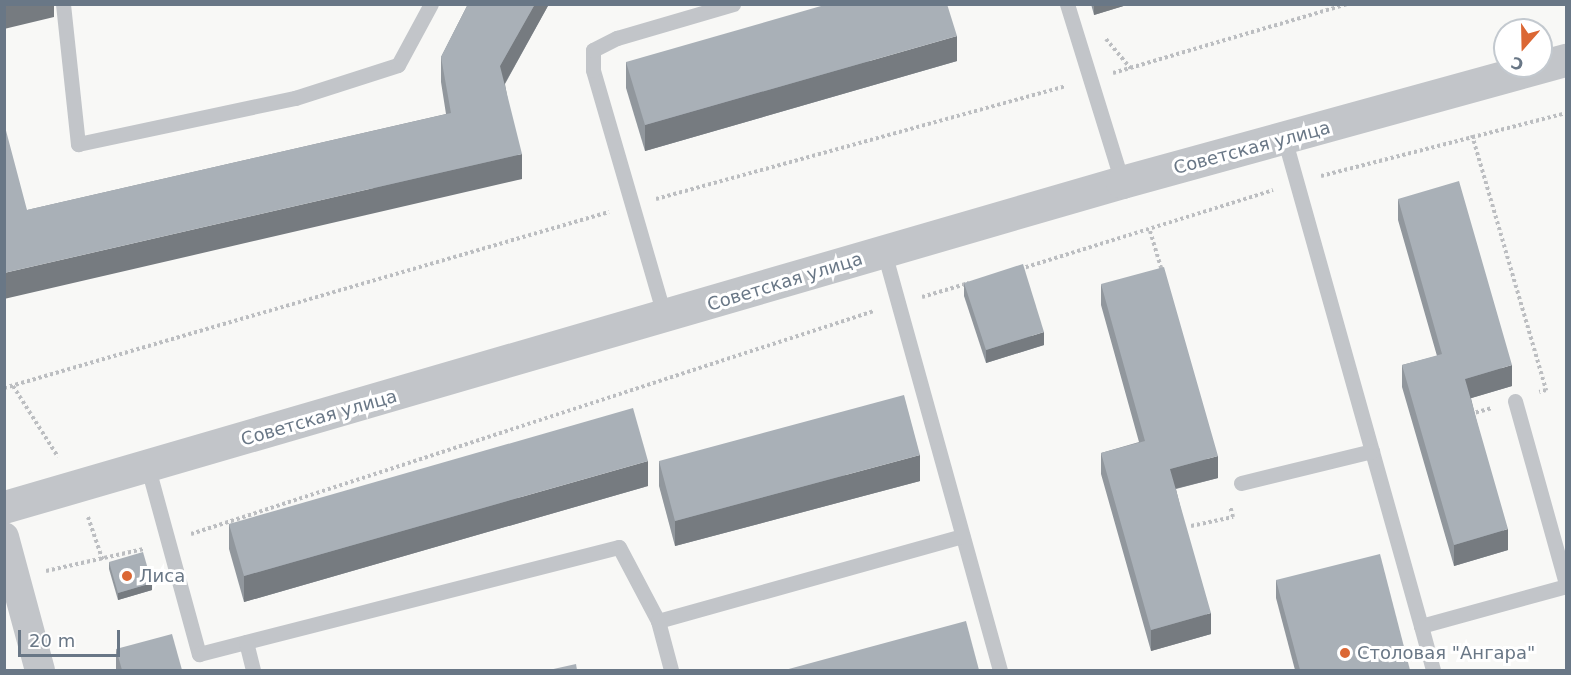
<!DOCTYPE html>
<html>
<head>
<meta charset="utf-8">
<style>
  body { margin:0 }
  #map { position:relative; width:1571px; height:675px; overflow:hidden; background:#f8f8f6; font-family:"DejaVu Sans",sans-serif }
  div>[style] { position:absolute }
  .path>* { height:4px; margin-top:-2px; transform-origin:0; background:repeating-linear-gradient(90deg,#bcbec1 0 3px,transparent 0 6px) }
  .service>* { height:15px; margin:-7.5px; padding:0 7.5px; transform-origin:7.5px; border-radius:7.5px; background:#c2c5c9 }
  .minor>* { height:30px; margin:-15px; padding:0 15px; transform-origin:15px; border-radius:15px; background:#c2c5c9 }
  .tertiary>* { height:33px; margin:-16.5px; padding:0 16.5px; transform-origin:16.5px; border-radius:16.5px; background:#c2c5c9 }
  .wall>* { inset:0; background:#91979d }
  .shaded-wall>* { inset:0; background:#767b80 }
  .building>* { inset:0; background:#a9b0b7 }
  .dots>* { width:16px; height:16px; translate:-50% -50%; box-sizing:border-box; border:3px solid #fff; border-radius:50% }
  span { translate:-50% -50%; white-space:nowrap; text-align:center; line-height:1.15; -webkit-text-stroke:6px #fff; paint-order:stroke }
  .street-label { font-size:18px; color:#697786 }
  .poi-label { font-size:18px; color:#697786 }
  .left { translate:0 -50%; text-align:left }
  .frame { position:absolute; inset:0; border:6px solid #697786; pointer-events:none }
  .north { position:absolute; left:1493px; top:18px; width:60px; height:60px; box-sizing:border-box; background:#fff; border:2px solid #c3c9cf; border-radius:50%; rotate:200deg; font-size:16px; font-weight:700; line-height:24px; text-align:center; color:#697786 }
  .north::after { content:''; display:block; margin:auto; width:21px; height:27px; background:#db6734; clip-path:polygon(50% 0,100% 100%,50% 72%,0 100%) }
  .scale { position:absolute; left:18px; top:630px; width:102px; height:27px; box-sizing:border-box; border:3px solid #697786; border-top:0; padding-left:8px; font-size:18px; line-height:21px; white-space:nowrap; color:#697786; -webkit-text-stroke:4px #fff; paint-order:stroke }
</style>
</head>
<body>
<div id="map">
  <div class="path">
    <i style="left:1106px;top:39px;width:38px;rotate:50deg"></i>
    <i style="left:1113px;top:73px;width:244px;rotate:-16.4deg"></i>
    <i style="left:1472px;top:135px;width:266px;rotate:73.8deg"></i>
    <i style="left:1546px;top:390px;width:7px;rotate:164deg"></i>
    <i style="left:1321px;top:176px;width:253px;rotate:-14.4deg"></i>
    <i style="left:656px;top:199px;width:425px;rotate:-15.4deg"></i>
    <i style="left:1150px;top:231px;width:42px;rotate:73.3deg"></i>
    <i style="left:1020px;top:269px;width:265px;rotate:-17.3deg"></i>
    <i style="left:922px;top:297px;width:49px;rotate:-16.6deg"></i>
    <i style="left:13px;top:386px;width:84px;rotate:57.6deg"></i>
    <i style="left:4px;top:388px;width:630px;rotate:-16.22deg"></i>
    <i style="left:1470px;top:414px;width:23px;rotate:-15deg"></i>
    <i style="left:88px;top:517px;width:46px;rotate:71.2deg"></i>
    <i style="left:1191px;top:526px;width:43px;rotate:-12.1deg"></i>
    <i style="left:1233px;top:517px;width:11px;rotate:-105deg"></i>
    <i style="left:191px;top:534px;width:718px;rotate:-18.08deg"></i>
    <i style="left:46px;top:571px;width:100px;rotate:-12.7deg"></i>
  </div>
  <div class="service">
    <i style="left:63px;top:4px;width:141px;rotate:83.9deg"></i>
    <i style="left:78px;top:144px;width:222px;rotate:-12deg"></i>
    <i style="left:295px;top:98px;width:108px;rotate:-17.8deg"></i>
    <i style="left:398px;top:65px;width:69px;rotate:-61.6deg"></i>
    <i style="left:1067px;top:4px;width:186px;rotate:72.8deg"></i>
    <i style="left:1285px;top:141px;width:504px;rotate:74.34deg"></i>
    <i style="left:1421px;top:626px;width:150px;rotate:-15.4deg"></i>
    <i style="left:884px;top:252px;width:434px;rotate:74.5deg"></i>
    <i style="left:665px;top:318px;width:258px;rotate:-106.2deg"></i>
    <i style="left:593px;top:70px;width:20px;rotate:-90deg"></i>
    <i style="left:593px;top:50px;width:27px;rotate:-27deg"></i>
    <i style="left:617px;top:38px;width:121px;rotate:-16.3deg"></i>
    <i style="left:1515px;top:401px;width:190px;rotate:74.4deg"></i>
    <i style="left:148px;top:468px;width:193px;rotate:74.7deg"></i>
    <i style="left:199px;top:654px;width:433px;rotate:-14.3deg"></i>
    <i style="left:619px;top:547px;width:84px;rotate:62.2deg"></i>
    <i style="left:658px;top:621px;width:316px;rotate:-15.6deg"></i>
    <i style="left:1241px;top:483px;width:135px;rotate:-13.7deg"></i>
    <i style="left:658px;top:621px;width:51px;rotate:75.1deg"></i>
    <i style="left:1421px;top:626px;width:46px;rotate:74.7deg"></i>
    <i style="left:246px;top:642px;width:29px;rotate:76deg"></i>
  </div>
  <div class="minor">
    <i style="left:4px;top:537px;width:138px;rotate:74.9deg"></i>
  </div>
  <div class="tertiary">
    <i style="left:4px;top:507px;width:1164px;rotate:-16.21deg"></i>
    <i style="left:1122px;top:182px;width:460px;rotate:-15.4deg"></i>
  </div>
  <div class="wall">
    <i style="clip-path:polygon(468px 4px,549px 4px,505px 84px,522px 179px,27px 210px,446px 114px,441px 82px,441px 57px)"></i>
    <i style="clip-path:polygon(1091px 4px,1130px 4px,1094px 15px)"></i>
    <i style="clip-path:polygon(957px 61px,645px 151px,626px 88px,626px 62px)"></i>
    <i style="clip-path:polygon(1398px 199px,1512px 386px,1471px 398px,1508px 550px,1454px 566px,1402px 387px,1402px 365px,1437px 356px,1398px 220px)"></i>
    <i style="clip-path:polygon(964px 283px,1044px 345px,986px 363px,964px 296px)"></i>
    <i style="clip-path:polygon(1101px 284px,1218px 478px,1176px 489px,1211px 634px,1151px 651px,1101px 474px,1101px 453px,1139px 442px,1101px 305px)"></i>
    <i style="clip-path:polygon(659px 461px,920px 481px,675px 546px,659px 486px)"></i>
    <i style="clip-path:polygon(648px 486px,244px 602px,229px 549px,229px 524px)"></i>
    <i style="clip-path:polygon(109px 562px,152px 590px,118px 600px,109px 569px)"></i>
    <i style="clip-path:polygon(1276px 580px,1410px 670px,1295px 670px,1276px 598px)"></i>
    <i style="clip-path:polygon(116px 649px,182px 670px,116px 670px)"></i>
  </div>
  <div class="shaded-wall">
    <i style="clip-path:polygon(4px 4px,54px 4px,54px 17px,4px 29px)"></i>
    <i style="clip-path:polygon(535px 4px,549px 4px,500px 92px,500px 66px)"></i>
    <i style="clip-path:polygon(1094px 4px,1130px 4px,1094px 15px)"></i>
    <i style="clip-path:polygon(957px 36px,957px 61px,645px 151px,645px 125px)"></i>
    <i style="clip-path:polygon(522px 154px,522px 179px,4px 299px,4px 273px)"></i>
    <i style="clip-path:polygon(1044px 332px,1044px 345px,986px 363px,986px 350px)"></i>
    <i style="clip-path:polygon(1512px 365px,1512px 386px,1465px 400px,1465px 379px)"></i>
    <i style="clip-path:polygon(920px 455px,920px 481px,675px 546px,675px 521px)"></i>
    <i style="clip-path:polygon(1218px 456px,1218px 478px,1170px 490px,1170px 469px)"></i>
    <i style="clip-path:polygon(648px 461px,648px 486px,244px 602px,244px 576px)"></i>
    <i style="clip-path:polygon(1508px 529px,1508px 550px,1454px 566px,1454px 545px)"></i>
    <i style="clip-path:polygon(152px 583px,152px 590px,118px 600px,118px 593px)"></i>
    <i style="clip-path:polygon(1211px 613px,1211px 634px,1151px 651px,1151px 630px)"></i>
  </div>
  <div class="building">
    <i style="clip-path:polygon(468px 4px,535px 4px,500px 66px,522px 154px,4px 273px,4px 123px,27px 210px,451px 113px,441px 57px)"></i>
    <i style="clip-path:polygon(828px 4px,947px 4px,957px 36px,645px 125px,626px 62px)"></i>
    <i style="clip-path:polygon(1459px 181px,1512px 365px,1465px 379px,1508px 529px,1454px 545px,1402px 365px,1442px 354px,1398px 199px)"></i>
    <i style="clip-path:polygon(1023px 264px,1044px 332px,986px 350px,964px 283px)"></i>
    <i style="clip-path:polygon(1164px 267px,1218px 456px,1170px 469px,1211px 613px,1151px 630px,1101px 453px,1145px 441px,1101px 284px)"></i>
    <i style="clip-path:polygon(904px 395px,920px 455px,675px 521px,659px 461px)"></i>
    <i style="clip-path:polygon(633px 408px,648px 461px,244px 576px,229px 524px)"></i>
    <i style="clip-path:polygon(143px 552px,152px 583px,118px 593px,109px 562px)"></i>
    <i style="clip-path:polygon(1380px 554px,1410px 670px,1300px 670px,1276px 580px)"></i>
    <i style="clip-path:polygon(966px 621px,979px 670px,785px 670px)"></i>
    <i style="clip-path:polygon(172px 634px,182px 670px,122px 670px,116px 649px)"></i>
    <i style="clip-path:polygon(576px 664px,577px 670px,549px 670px)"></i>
  </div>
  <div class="dots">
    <i style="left:127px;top:576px;background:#db6734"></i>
    <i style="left:1345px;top:653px;background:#db6734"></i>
  </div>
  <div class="street-label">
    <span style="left:1252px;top:148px;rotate:-15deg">Советская улица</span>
    <span style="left:785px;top:282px;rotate:-17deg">Советская улица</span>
    <span style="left:319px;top:418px;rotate:-16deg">Советская улица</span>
  </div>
  <div class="poi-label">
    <span class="left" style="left:139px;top:576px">Лиса</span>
    <span class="left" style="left:1357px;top:653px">Столовая "Ангара"</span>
  </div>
  <div class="frame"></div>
  <div class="north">С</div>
  <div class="scale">20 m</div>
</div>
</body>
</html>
